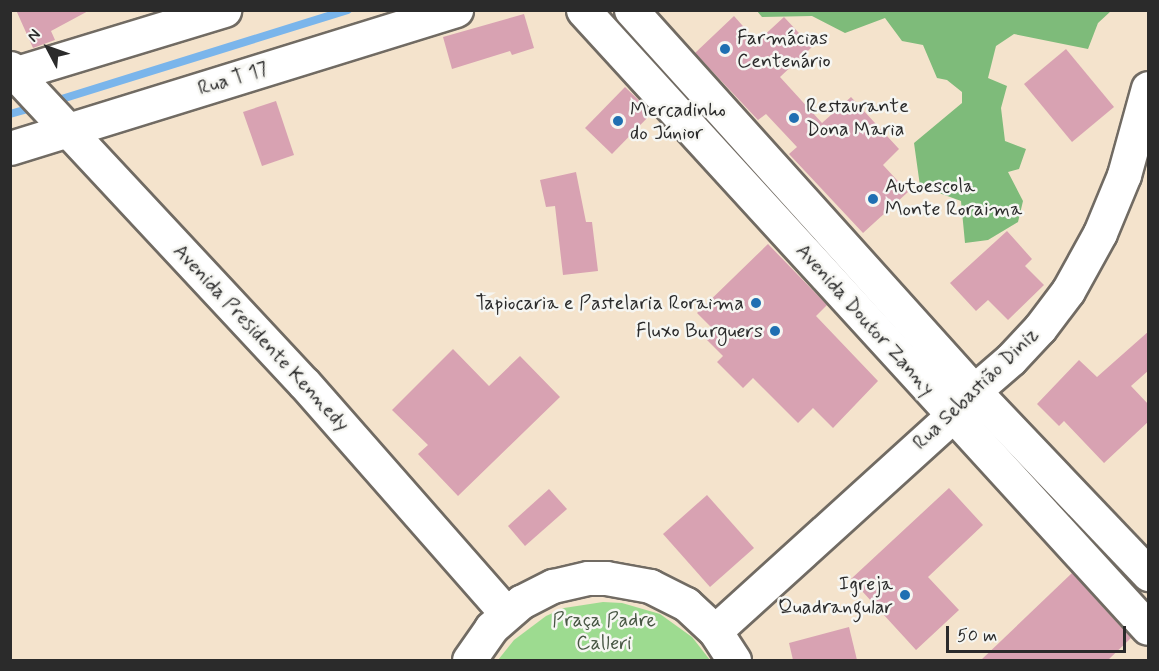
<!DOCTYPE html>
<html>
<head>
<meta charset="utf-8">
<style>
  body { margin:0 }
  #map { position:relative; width:1159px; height:671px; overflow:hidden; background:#f4e3cc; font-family:Mynerve,sans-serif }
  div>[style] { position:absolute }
  .green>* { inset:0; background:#9ddb90 }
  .forest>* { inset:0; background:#7ebb7a }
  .stream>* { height:8px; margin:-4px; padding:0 4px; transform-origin:4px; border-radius:4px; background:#7ab5eb }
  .building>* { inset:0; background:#d8a2b2 }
  .roads { filter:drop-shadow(2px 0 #716b63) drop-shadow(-2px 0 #716b63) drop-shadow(0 2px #716b63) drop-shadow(0 -2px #716b63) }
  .minor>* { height:33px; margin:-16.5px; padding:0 16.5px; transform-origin:16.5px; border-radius:16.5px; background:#fff }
  .dots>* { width:16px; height:16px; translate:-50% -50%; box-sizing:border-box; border:3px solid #f6f6f2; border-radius:50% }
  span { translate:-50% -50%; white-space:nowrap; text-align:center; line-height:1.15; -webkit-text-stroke:5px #f6f6f2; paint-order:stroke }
  .poi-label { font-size:20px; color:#2b2b2b }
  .left { translate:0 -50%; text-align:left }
  .right { translate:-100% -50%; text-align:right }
  .street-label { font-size:20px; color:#2b2b2b }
  .park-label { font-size:20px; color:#485744 }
  .frame { position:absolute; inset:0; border:12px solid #2b2b2b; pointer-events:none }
  .north { position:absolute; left:18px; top:18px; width:60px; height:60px; -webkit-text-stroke:4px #f6f6f2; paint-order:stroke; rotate:311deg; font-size:16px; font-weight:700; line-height:24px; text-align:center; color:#2b2b2b }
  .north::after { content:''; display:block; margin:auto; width:21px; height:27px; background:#2b2b2b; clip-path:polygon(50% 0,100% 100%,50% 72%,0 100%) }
  .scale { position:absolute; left:946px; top:626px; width:180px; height:27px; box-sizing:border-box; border:3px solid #2b2b2b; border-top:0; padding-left:8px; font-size:18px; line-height:21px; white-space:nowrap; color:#2b2b2b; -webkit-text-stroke:4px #f6f6f2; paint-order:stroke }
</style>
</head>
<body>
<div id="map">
  <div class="green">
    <i style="clip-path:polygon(603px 602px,622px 603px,660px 614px,692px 637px,710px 660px,498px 660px,514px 640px,546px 616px,564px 608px)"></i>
  </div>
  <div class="forest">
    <i style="clip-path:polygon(757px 11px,1111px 11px,1098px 23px,1088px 49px,1014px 34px,996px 46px,988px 78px,1007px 86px,1001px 108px,1005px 141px,1026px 149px,1019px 169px,1008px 172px,1023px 201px,1018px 222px,988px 240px,965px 243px,961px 201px,920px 186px,914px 143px,962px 103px,962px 92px,947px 80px,937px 78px,923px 45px,902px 41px,885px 18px,845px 33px,812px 16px,762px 17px)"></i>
  </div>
  <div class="stream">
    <i style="left:52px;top:102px;width:310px;rotate:-17.3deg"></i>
    <i style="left:10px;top:114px;width:26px;rotate:-16deg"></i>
  </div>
  <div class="building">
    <i style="clip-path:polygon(16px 10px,90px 10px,51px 31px,55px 40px,33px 48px)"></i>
    <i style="clip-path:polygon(524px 14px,534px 48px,512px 55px,510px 51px,452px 69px,443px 37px)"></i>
    <i style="clip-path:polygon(734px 16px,757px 42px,784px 17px,812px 47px,780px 77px,822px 123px,851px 97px,899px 149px,883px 165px,908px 192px,863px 233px,789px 154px,797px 147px,766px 114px,758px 120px,695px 53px)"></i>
    <i style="clip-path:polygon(1066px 49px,1114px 107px,1072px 142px,1024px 84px)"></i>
    <i style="clip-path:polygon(625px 87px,652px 113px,612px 154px,585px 128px)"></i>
    <i style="clip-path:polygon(276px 101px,294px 155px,262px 166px,243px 112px)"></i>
    <i style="clip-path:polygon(576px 172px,586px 222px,592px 222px,598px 271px,563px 275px,555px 206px,546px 207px,540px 180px)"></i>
    <i style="clip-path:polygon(1007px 231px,1032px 259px,1025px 266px,1044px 285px,1008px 320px,988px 300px,976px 311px,950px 283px)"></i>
    <i style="clip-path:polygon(768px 244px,827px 305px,816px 316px,878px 381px,833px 428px,813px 408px,798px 423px,753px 378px,743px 388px,717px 362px,723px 356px,702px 335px,711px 327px,697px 313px)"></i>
    <i style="clip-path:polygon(1149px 331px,1149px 370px,1131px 386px,1149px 405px,1149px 421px,1104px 463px,1064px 421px,1059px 426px,1037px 404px,1079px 360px,1097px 377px)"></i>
    <i style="clip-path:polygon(453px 349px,489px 386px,520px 356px,560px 397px,458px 496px,418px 454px,428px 445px,392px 410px)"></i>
    <i style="clip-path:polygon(949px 488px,983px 525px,928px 577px,959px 610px,916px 650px,851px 579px)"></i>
    <i style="clip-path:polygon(549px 489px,567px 509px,525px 546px,508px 526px)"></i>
    <i style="clip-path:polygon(707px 495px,754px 548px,710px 587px,663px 534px)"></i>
    <i style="clip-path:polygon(1072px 573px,1131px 638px,1108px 660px,981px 660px)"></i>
    <i style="clip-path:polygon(849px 627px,857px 660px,793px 660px,789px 643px)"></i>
  </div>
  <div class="roads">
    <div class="minor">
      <i style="left:583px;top:10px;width:837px;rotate:47.57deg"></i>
      <i style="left:631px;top:10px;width:513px;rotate:48deg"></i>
      <i style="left:974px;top:391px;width:253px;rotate:46.4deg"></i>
      <i style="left:10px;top:68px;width:431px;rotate:47deg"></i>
      <i style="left:304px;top:383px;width:306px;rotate:48.7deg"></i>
      <i style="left:10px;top:75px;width:224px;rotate:-16.9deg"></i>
      <i style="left:10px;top:148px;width:467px;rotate:-17.2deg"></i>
      <i style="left:715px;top:631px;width:320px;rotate:-42.2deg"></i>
      <i style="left:952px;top:416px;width:33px;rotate:-49deg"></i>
      <i style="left:974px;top:391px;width:49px;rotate:-40.9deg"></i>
      <i style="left:1011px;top:359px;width:42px;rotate:-46.9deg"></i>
      <i style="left:1040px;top:328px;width:46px;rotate:-52.9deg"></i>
      <i style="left:1068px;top:291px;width:66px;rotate:-61.1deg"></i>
      <i style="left:1100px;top:233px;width:63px;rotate:-67.5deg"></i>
      <i style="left:1124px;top:175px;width:90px;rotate:-74.6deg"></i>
      <i style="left:469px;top:660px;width:39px;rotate:-55deg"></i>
      <i style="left:491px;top:628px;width:40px;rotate:-41deg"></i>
      <i style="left:521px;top:602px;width:36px;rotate:-27deg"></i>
      <i style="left:553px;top:586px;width:36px;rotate:-13deg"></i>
      <i style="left:588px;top:578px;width:18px"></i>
      <i style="left:606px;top:578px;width:45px;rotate:10.3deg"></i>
      <i style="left:650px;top:586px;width:40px;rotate:26.6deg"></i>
      <i style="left:686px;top:604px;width:40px;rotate:43deg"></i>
      <i style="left:715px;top:631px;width:35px;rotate:57deg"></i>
    </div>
  </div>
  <div class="dots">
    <i style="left:725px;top:49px;background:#1f6fb2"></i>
    <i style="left:794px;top:118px;background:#1f6fb2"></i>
    <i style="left:618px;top:121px;background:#1f6fb2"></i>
    <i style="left:873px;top:199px;background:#1f6fb2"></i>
    <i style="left:756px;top:303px;background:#1f6fb2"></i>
    <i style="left:775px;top:331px;background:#1f6fb2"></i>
    <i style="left:905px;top:595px;background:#1f6fb2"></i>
  </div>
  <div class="poi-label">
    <span class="left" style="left:737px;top:50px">Farmácias<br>Centenário</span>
    <span class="left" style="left:806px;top:118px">Restaurante<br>Dona Maria</span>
    <span class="left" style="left:630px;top:122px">Mercadinho<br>do Júnior</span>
    <span class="left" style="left:885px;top:198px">Autoescola<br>Monte Roraima</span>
    <span class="right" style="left:744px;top:303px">Tapiocaria e Pastelaria Roraima</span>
    <span class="right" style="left:763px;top:331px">Fluxo Burguers</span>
    <span class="right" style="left:893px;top:596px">Igreja<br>Quadrangular</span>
  </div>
  <div class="street-label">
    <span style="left:233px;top:79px;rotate:-17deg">Rua T 17</span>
    <span style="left:865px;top:320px;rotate:48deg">Avenida Doutor Zanny</span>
    <span style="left:261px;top:338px;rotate:47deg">Avenida Presidente Kennedy</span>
    <span style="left:976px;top:389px;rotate:-44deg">Rua Sebastião Diniz</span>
  </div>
  <div class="park-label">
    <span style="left:604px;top:632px">Praça Padre<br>Calleri</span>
  </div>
  <div class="frame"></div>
  <div class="north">N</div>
  <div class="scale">50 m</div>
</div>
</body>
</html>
